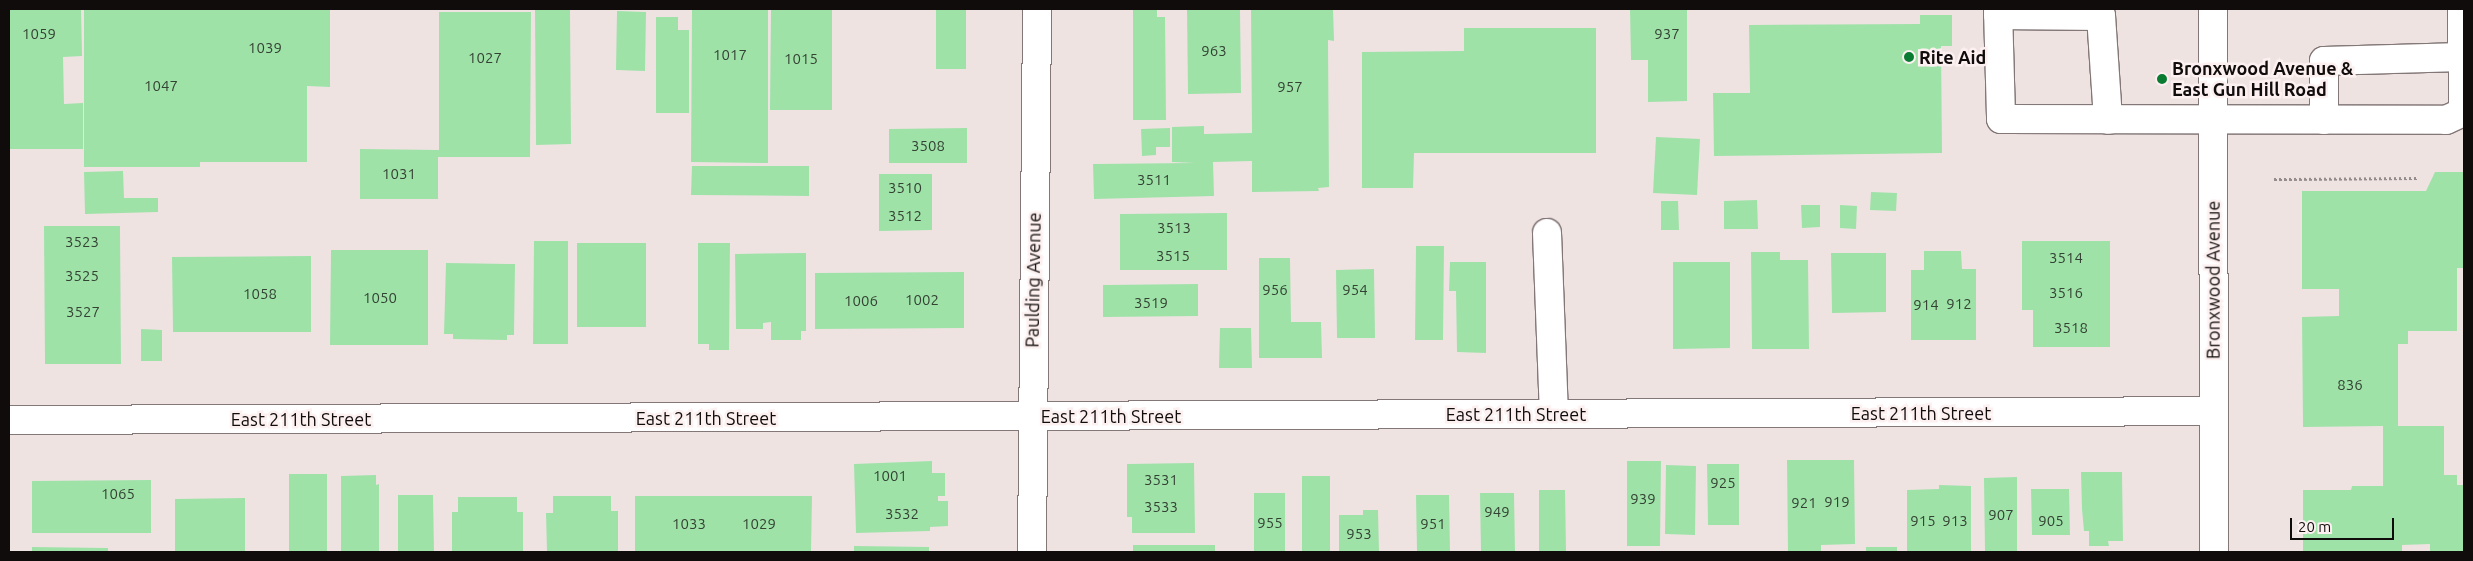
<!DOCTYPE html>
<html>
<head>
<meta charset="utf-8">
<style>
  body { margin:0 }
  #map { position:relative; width:2473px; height:561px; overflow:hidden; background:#efe3e2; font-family:Ubuntu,sans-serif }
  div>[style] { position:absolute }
  .building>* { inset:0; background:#9ee2a8 }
  .path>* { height:3px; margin-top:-1.5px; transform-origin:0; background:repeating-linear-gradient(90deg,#958c8c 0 2.5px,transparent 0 5px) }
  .roads { filter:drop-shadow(1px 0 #837777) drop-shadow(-1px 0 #837777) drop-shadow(0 1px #837777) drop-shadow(0 -1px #837777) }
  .minor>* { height:28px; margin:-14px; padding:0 14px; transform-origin:14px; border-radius:14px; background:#fff }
  .dots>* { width:14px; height:14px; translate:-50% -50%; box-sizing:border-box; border:2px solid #fdf0f0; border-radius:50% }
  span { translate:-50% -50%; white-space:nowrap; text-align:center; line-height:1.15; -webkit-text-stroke:5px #fdf0f0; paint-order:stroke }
  .number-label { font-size:15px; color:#344233 }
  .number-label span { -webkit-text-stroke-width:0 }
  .poi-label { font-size:18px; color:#100c0c; font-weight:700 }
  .left { translate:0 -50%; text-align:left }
  .street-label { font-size:18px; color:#100c0c }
  .frame { position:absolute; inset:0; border:10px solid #100c0c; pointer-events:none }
  .scale { position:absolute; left:2290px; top:518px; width:104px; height:22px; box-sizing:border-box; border:2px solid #100c0c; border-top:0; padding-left:6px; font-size:15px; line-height:18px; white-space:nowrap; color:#100c0c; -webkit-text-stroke:4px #fdf0f0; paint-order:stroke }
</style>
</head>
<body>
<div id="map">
  <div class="building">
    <i style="clip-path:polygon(81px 9px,82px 56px,63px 57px,64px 104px,83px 103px,83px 149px,9px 149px,9px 10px)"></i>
    <i style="clip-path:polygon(535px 9px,570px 9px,571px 144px,536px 145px)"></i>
    <i style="clip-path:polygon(692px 9px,768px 9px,768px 163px,691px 162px)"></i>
    <i style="clip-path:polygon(771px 9px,832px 9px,832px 110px,770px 110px)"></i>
    <i style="clip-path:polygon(936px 9px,966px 9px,966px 69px,936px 69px)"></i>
    <i style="clip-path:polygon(1133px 9px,1157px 9px,1157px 17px,1165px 17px,1166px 120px,1133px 120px)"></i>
    <i style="clip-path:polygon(1187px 9px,1240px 9px,1241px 93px,1188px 94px)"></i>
    <i style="clip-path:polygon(1251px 9px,1333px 9px,1334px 41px,1328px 40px,1329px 187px,1318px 188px,1319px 191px,1252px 192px,1252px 161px,1213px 162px,1214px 196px,1094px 199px,1093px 164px,1195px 163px,1172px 162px,1172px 127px,1204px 126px,1204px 134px,1252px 133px)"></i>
    <i style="clip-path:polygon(1630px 9px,1687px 9px,1687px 101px,1648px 102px,1648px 60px,1631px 60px)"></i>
    <i style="clip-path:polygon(84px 10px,330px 10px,330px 87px,307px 86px,307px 162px,200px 162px,200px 167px,84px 167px)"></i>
    <i style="clip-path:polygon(617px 11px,646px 12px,645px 71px,616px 70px)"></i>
    <i style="clip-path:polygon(439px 12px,531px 12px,530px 157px,438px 157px,438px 199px,360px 199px,360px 149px,439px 150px)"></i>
    <i style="clip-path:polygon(1920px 15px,1952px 15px,1952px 46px,1941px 46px,1942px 153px,1714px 156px,1713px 93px,1750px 93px,1749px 25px,1920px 24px)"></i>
    <i style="clip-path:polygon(656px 17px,678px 17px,678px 30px,689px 30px,689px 113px,656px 113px)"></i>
    <i style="clip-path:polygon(1464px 28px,1596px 28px,1596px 153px,1414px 153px,1413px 188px,1362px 188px,1362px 52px,1464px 51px)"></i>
    <i style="clip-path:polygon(967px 128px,967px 163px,889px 163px,889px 129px)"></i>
    <i style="clip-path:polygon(1170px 128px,1170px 147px,1156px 147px,1156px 155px,1142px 156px,1141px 129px)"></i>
    <i style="clip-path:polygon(1656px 137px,1700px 139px,1697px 195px,1653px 193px)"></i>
    <i style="clip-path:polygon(692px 166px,809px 166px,809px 196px,691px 195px)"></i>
    <i style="clip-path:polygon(123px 171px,124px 198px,158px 198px,158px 212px,85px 214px,84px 172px)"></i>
    <i style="clip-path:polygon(2435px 172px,2464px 172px,2464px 268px,2457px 268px,2457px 331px,2408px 331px,2408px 344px,2398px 344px,2398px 426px,2444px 426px,2444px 475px,2457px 475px,2457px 485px,2464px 485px,2464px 552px,2430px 552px,2430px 544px,2402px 545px,2402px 552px,2303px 552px,2303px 490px,2351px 490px,2352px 486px,2383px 486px,2383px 426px,2303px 427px,2302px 317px,2339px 316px,2339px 289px,2302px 289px,2302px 191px,2426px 191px)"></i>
    <i style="clip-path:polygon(879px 174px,932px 174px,932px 230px,879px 231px)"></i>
    <i style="clip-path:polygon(1871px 192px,1897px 193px,1896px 211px,1870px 210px)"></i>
    <i style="clip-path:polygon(1757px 200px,1758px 229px,1724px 229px,1724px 201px)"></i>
    <i style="clip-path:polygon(1661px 201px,1678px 201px,1679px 230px,1661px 230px)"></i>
    <i style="clip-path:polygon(1801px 205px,1820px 205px,1820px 227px,1802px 228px)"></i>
    <i style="clip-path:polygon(1840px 205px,1857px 206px,1856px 229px,1840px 228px)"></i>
    <i style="clip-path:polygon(1227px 213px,1227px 270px,1120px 270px,1120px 214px)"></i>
    <i style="clip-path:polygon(44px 226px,120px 226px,121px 364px,45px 364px)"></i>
    <i style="clip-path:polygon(534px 241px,568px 241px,568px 344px,533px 344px)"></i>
    <i style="clip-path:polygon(2022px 241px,2110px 241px,2110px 347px,2033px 347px,2033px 310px,2022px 310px)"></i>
    <i style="clip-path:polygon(577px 243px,646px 243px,646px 327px,577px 327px)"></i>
    <i style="clip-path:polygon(698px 243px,730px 243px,729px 350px,709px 350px,709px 344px,698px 344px)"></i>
    <i style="clip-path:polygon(1416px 246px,1444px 246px,1443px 340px,1415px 340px)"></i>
    <i style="clip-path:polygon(331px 250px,428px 250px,428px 345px,330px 345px)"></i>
    <i style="clip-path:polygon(1924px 251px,1961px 251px,1962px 269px,1976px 269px,1976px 340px,1911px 340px,1911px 270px,1924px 270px)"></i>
    <i style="clip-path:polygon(1751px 252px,1780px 252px,1780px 260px,1808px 260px,1809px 349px,1752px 349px)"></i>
    <i style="clip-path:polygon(806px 253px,806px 331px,801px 331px,801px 340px,771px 340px,771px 322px,763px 323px,763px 329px,736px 329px,735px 254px)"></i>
    <i style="clip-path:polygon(1831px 253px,1886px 253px,1886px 312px,1832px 313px)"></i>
    <i style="clip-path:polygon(311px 256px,311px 332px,173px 332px,172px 257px)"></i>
    <i style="clip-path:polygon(1259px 258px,1290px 258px,1291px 322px,1321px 322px,1322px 358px,1259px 358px)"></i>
    <i style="clip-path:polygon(1450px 262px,1486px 262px,1486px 353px,1457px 352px,1456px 291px,1449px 291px)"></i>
    <i style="clip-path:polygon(1673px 262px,1730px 262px,1730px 348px,1673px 349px)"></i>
    <i style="clip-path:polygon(446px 263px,515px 264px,514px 335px,507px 335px,507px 340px,453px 339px,453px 334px,444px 334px)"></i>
    <i style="clip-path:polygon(1374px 269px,1375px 338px,1337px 338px,1336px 270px)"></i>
    <i style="clip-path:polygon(964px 272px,964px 328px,815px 329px,815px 273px)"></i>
    <i style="clip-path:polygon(1198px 284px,1198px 316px,1103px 317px,1103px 285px)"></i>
    <i style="clip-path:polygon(1220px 328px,1251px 328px,1252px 368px,1219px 368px)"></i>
    <i style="clip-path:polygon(141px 329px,162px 330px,162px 361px,141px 361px)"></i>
    <i style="clip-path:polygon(1787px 460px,1854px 460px,1855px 544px,1821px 545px,1821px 552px,1788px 552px)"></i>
    <i style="clip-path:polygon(932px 461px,932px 473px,945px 473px,945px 496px,938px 496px,938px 501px,948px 501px,948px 526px,930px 527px,930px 531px,856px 533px,854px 464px)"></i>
    <i style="clip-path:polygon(1627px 461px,1661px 461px,1660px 546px,1627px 546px)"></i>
    <i style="clip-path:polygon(1194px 463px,1195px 533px,1132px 533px,1132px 517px,1127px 517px,1127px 464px)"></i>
    <i style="clip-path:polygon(1707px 464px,1739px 464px,1739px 525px,1708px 525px)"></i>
    <i style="clip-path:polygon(1666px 465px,1696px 466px,1695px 535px,1665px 534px)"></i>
    <i style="clip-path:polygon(2081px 472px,2122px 472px,2123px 541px,2108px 541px,2109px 546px,2089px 546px,2089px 531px,2084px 531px,2082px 509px)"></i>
    <i style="clip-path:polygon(289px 474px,327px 474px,327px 552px,289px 552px)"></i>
    <i style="clip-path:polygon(376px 475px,376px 485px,379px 484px,379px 552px,341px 552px,341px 476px)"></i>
    <i style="clip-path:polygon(1302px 476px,1330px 476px,1330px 552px,1302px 552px)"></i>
    <i style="clip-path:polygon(2017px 477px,2017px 552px,1985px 552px,1984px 478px)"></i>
    <i style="clip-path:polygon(151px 480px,151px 533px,32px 533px,32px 481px)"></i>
    <i style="clip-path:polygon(1939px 485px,1971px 486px,1971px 552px,1907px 552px,1907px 490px,1939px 489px)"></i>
    <i style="clip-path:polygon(2031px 489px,2069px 489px,2070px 535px,2032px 535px)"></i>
    <i style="clip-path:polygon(1539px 490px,1565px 490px,1566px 552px,1539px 552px)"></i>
    <i style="clip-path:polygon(1254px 493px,1285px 493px,1285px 552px,1254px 552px)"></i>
    <i style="clip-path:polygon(1480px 493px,1514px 493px,1515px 552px,1481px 552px)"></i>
    <i style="clip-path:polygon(398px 495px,433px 495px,434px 552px,398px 552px)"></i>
    <i style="clip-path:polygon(1416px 495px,1449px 495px,1450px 552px,1417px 552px)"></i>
    <i style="clip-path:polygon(553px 496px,611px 496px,611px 511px,618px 511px,618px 552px,547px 552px,546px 513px,553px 513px)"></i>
    <i style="clip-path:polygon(635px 496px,812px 496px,811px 552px,635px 552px)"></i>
    <i style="clip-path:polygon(458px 497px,517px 497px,517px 512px,523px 512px,523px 552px,452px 552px,452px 512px,458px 512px)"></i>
    <i style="clip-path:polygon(245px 498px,245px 552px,175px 552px,175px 499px)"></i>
    <i style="clip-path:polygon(1363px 510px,1378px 510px,1379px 552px,1339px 552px,1339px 515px,1363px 515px)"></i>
    <i style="clip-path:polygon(1133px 545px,1215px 545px,1215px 552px,1133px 552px)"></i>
    <i style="clip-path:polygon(854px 546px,929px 547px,929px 552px,854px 552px)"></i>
    <i style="clip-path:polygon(32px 547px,108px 548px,108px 552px,32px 552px)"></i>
    <i style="clip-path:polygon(1866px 547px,1897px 547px,1897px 552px,1866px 552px)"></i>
  </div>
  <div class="path">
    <i style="left:2274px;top:179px;width:144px;rotate:-0.4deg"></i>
  </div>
  <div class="roads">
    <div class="minor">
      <i style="left:1998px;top:9px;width:110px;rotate:88.4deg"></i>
      <i style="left:2001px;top:119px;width:445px;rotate:0.1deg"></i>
      <i style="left:2446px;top:120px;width:19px;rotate:-25deg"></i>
      <i style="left:2463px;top:112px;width:103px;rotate:-90.6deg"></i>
      <i style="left:2213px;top:9px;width:543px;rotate:89.89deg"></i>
      <i style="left:1998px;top:15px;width:103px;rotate:0.6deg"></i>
      <i style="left:2101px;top:16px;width:104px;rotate:86.1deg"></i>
      <i style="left:2324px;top:120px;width:59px;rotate:-90deg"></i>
      <i style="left:2324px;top:61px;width:138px;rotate:-1.7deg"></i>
      <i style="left:1547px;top:233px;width:181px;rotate:87.8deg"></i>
      <i style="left:9px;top:420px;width:2205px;rotate:-0.23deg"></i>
      <i style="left:1032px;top:552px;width:543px;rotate:-89.47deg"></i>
    </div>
  </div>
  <div class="dots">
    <i style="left:1909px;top:57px;background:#097c32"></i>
    <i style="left:2162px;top:79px;background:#097c32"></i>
  </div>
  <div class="number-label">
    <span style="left:39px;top:34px">1059</span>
    <span style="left:1667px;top:34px">937</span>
    <span style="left:265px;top:48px">1039</span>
    <span style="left:1214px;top:51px">963</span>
    <span style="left:730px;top:55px">1017</span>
    <span style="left:485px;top:58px">1027</span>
    <span style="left:801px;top:59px">1015</span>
    <span style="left:161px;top:86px">1047</span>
    <span style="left:1290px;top:87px">957</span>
    <span style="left:928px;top:146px">3508</span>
    <span style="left:399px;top:174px">1031</span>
    <span style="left:1154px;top:180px">3511</span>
    <span style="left:905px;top:188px">3510</span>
    <span style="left:905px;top:216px">3512</span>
    <span style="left:1174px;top:228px">3513</span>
    <span style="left:82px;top:242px">3523</span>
    <span style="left:1173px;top:256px">3515</span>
    <span style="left:2066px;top:258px">3514</span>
    <span style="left:82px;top:276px">3525</span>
    <span style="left:1275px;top:290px">956</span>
    <span style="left:1355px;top:290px">954</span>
    <span style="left:2066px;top:293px">3516</span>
    <span style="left:260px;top:294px">1058</span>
    <span style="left:380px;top:298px">1050</span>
    <span style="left:922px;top:300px">1002</span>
    <span style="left:861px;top:301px">1006</span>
    <span style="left:1151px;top:303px">3519</span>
    <span style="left:1959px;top:304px">912</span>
    <span style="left:1926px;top:305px">914</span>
    <span style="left:83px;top:312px">3527</span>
    <span style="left:2071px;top:328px">3518</span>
    <span style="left:2350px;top:385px">836</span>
    <span style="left:890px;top:476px">1001</span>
    <span style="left:1161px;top:480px">3531</span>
    <span style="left:1723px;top:483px">925</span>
    <span style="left:118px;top:494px">1065</span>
    <span style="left:1643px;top:499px">939</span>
    <span style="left:1837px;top:502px">919</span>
    <span style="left:1804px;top:503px">921</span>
    <span style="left:1161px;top:507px">3533</span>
    <span style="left:1497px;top:512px">949</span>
    <span style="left:902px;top:514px">3532</span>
    <span style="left:2001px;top:515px">907</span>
    <span style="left:1923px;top:521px">915</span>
    <span style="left:1955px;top:521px">913</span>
    <span style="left:2051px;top:521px">905</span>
    <span style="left:1270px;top:523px">955</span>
    <span style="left:689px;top:524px">1033</span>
    <span style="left:759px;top:524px">1029</span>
    <span style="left:1433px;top:524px">951</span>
    <span style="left:1359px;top:534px">953</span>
  </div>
  <div class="poi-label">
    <span class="left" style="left:1919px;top:57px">Rite Aid</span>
    <span class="left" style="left:2172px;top:79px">Bronxwood Avenue &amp;<br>East Gun Hill Road</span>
  </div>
  <div class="street-label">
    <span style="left:1033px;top:280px;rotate:-89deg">Paulding Avenue</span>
    <span style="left:2213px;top:280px;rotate:-90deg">Bronxwood Avenue</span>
    <span style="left:1921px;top:413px">East 211th Street</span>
    <span style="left:1516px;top:414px">East 211th Street</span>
    <span style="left:1111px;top:416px">East 211th Street</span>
    <span style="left:706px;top:418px">East 211th Street</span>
    <span style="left:301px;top:419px">East 211th Street</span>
  </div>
  <div class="frame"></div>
  <div class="scale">20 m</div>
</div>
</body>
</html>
